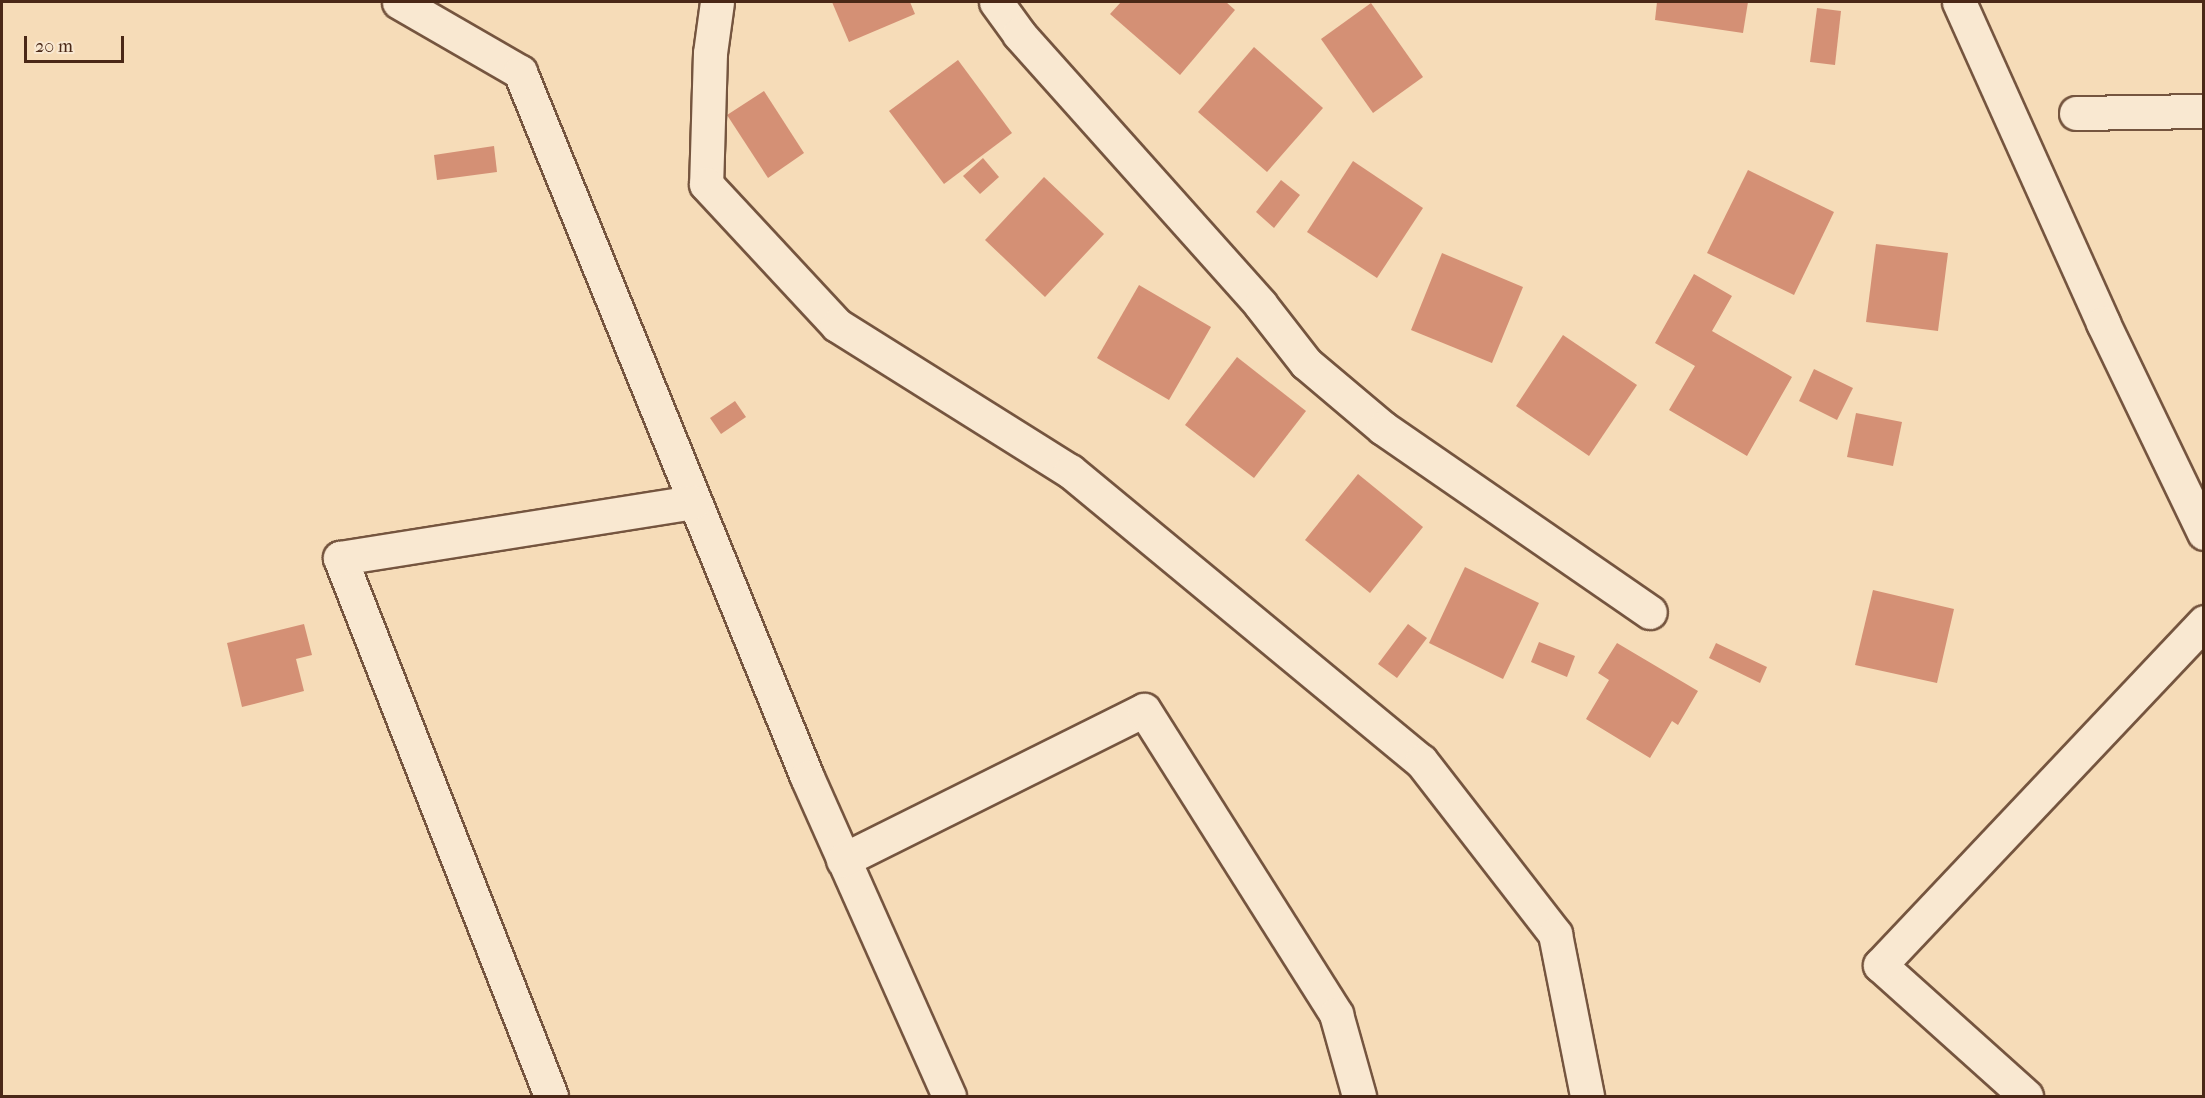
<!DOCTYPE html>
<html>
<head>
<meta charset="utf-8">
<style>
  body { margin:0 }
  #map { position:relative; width:2205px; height:1098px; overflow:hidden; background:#f6dcb8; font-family:"IM FELL French Canon",serif }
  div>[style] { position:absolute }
  .building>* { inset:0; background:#d49075 }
  .roads { filter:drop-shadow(2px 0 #75553f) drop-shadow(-2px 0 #75553f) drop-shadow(0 2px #75553f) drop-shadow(0 -2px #75553f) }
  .minor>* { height:33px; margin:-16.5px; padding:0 16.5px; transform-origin:16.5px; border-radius:16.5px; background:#f9e8d1 }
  span { translate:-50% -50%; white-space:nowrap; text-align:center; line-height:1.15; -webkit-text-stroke:4.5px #f9e8d1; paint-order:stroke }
  .frame { position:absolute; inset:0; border:3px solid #4a2817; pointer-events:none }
  .scale { position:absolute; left:24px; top:36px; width:100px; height:27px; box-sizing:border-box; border:3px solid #4a2817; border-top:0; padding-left:8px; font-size:18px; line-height:21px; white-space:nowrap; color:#4a2817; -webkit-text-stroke:4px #f9e8d1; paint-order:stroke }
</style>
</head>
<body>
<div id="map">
  <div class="building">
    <i style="clip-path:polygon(832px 2px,910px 2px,915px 14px,849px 42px)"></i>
    <i style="clip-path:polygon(1121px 2px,1226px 2px,1235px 10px,1180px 75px,1110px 14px)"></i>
    <i style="clip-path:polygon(1657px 2px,1748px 2px,1743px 33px,1655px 20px)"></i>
    <i style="clip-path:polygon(1371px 3px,1423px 77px,1373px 113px,1321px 39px)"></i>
    <i style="clip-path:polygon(1817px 8px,1841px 11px,1835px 65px,1810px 62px)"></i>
    <i style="clip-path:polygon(1254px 47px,1323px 108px,1267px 172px,1198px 112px)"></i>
    <i style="clip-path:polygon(958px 60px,1012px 133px,944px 184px,889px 111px)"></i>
    <i style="clip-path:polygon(764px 91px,804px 153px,768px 178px,727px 115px)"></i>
    <i style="clip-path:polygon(494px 146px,497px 172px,437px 180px,434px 155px)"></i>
    <i style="clip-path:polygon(983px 158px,999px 177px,980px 194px,963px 176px)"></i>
    <i style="clip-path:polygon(1353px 161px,1423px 208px,1377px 278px,1307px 232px)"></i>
    <i style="clip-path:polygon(1748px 170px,1834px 212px,1794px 295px,1707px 253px)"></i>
    <i style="clip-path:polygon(1044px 177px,1104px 234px,1045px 297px,985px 240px)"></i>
    <i style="clip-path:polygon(1281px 180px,1300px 195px,1274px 228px,1256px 212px)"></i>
    <i style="clip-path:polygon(1876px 244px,1948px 253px,1938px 331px,1866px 322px)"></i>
    <i style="clip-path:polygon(1442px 253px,1523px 287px,1492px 363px,1411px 330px)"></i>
    <i style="clip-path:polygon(1694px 274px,1732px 296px,1712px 331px,1792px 377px,1747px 456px,1669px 410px,1695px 366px,1655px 343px)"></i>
    <i style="clip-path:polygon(1139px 285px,1211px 327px,1169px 400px,1097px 358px)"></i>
    <i style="clip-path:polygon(1563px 335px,1637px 385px,1589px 456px,1516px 406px)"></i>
    <i style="clip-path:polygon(1237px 357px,1306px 411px,1254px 478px,1185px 425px)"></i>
    <i style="clip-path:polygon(1814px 369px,1853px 388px,1837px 420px,1799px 401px)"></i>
    <i style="clip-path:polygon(735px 401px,746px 417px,721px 434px,710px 418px)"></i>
    <i style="clip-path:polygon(1856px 413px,1902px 422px,1893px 466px,1847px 457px)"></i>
    <i style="clip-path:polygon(1358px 474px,1423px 527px,1370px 593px,1305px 540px)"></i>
    <i style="clip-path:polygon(1465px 567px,1539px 603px,1503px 679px,1429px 643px)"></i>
    <i style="clip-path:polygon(1873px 590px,1954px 609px,1937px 683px,1855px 665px)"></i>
    <i style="clip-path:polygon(304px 624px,312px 655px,296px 659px,304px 691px,242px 707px,227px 643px)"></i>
    <i style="clip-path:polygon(1408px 624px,1427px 638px,1397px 678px,1378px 664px)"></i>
    <i style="clip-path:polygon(1539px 642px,1575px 656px,1567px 677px,1531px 662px)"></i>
    <i style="clip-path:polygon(1617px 643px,1698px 691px,1678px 725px,1672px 721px,1650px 758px,1586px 719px,1609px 680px,1598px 673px)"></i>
    <i style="clip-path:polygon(1716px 643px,1767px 667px,1760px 683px,1709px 658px)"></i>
  </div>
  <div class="roads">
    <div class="minor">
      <i style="left:399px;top:2px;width:140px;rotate:30deg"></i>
      <i style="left:520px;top:72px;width:761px;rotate:67.85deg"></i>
      <i style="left:807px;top:777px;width:349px;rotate:66deg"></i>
      <i style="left:717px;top:2px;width:51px;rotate:97.8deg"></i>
      <i style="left:710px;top:53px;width:131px;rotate:91.7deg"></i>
      <i style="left:706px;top:184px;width:192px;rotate:47.1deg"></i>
      <i style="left:837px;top:325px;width:275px;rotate:32.1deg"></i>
      <i style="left:1070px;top:471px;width:455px;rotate:39.6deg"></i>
      <i style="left:1421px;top:761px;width:219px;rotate:52.2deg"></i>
      <i style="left:1555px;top:934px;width:165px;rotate:78.8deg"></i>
      <i style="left:996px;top:2px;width:39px;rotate:54deg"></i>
      <i style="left:1019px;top:34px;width:362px;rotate:48.2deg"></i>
      <i style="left:1260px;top:304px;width:75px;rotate:52.1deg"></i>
      <i style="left:1306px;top:363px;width:101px;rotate:40.2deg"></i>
      <i style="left:1383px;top:428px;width:324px;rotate:34.6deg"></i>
      <i style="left:1959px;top:2px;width:352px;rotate:65.8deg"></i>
      <i style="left:2103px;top:323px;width:233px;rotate:64.3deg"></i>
      <i style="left:2076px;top:113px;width:128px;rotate:-0.9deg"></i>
      <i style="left:843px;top:860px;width:336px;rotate:-26.5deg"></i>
      <i style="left:1144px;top:710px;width:360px;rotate:57.7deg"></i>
      <i style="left:1336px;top:1014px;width:85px;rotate:74.3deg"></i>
      <i style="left:551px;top:1096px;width:578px;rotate:-111.41deg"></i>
      <i style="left:340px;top:558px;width:358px;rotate:-9deg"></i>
      <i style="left:2026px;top:1096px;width:196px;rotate:-138.1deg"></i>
      <i style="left:1880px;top:965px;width:472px;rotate:-46.6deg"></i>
    </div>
  </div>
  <div class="frame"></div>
  <div class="scale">20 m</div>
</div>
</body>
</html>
